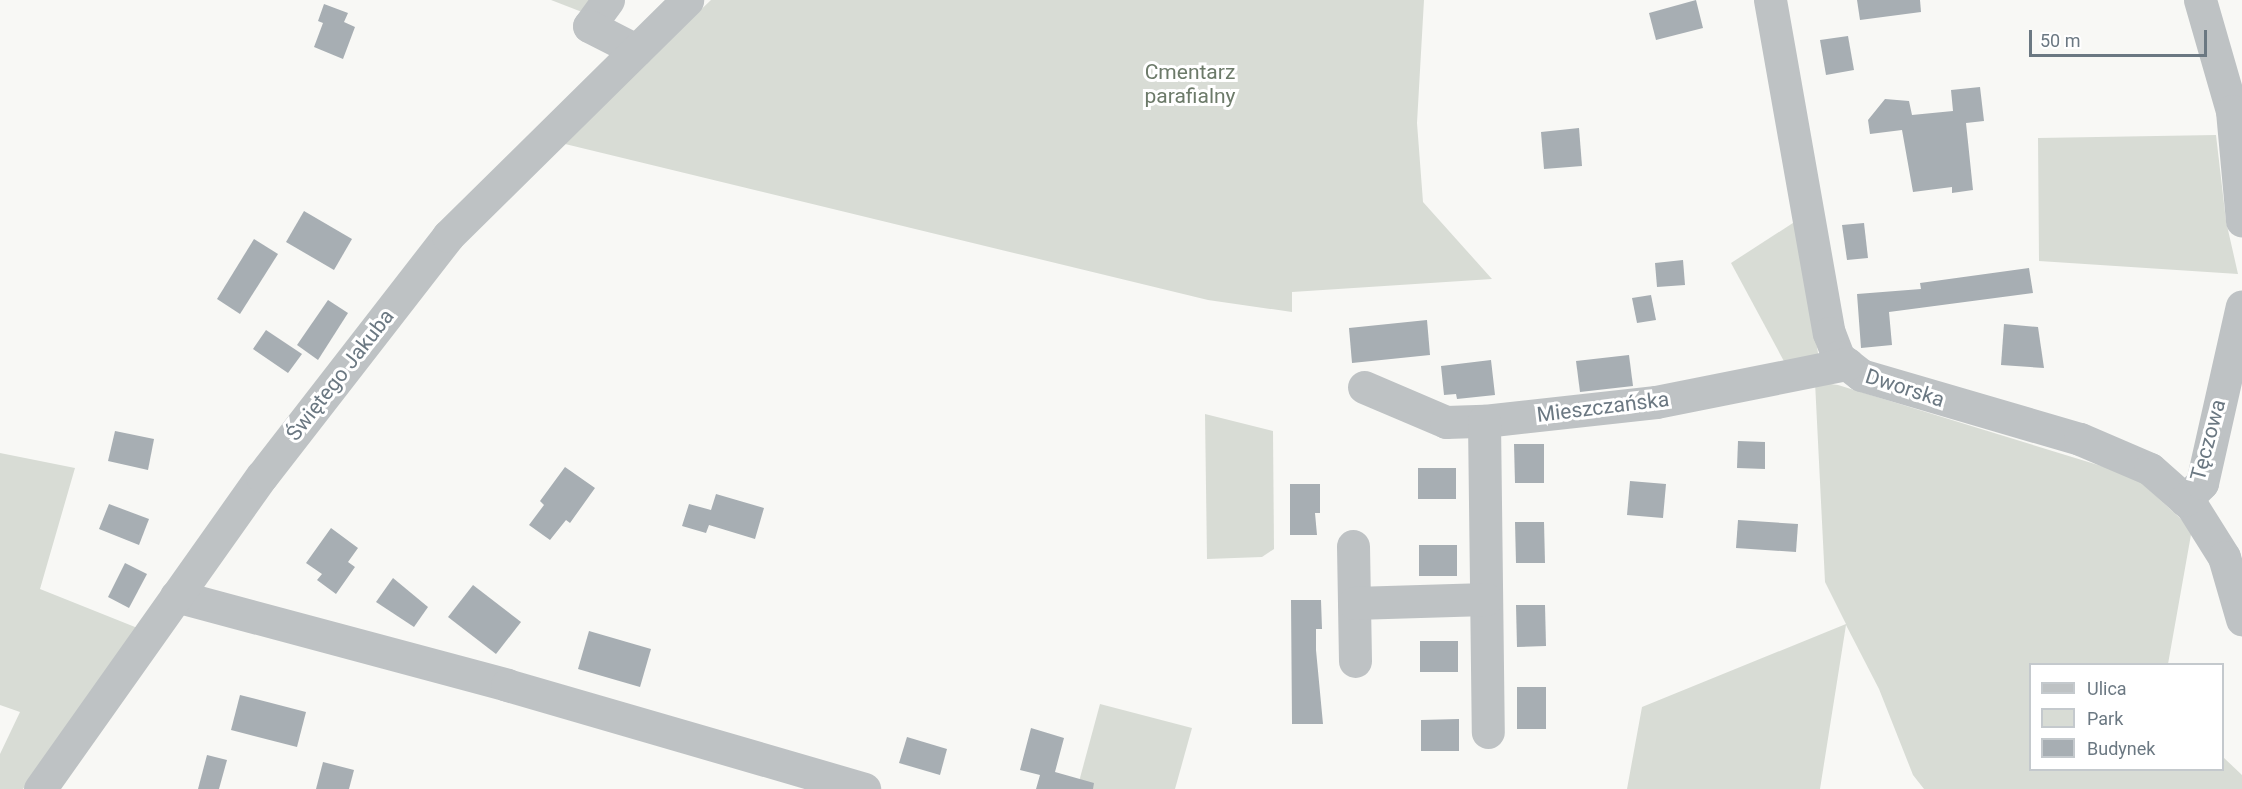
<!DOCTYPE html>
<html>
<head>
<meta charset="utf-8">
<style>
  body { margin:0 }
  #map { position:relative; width:2242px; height:789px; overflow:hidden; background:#f8f8f5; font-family:Roboto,sans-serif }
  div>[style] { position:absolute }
  .green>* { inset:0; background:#d8dcd5 }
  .building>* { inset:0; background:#a7aeb3 }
  .minor>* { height:33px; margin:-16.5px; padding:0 16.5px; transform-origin:16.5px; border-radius:16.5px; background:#bec2c4 }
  span { translate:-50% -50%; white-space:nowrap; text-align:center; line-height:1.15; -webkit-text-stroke:6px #fff; paint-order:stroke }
  .park-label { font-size:21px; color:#6c7a69 }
  .street-label { font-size:21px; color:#6b7882 }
  .legend { position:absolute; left:2029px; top:663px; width:195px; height:108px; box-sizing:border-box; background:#fff; border:2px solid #c4c9cd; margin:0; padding:8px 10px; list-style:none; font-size:18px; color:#6b7882 }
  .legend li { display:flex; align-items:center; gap:12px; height:30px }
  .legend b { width:30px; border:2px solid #c4c9cd }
  .scale { position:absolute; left:2029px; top:30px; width:178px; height:27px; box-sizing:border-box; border:3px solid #6b7882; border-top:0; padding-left:8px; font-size:18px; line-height:21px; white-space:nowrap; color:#6b7882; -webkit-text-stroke:4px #fff; paint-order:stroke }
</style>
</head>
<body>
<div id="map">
  <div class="green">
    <i style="clip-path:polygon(551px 0,593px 0,582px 12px)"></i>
    <i style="clip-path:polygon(711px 0,1424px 0,1417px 123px,1423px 202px,1492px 279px,1292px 292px,1292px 312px,1208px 300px,561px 143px)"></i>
    <i style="clip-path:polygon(2216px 135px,2226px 221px,2238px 274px,2039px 261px,2038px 138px)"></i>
    <i style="clip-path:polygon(1796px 221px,1819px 359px,1786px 365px,1731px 263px)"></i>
    <i style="clip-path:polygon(1815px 382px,1838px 385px,2134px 476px,2192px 529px,2168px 664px,2030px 664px,2030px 770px,2222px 770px,2223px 757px,2242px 775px,2242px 789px,1924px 789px,1913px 775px,1879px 689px,1846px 625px,1820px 789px,1627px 789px,1642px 707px,1846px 624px,1825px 582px)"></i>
    <i style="clip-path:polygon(1205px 414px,1273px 431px,1274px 549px,1262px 557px,1207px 559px)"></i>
    <i style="clip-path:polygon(0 453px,75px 468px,40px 589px,140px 629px,23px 789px,0 789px,0 754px,20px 712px,0 705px)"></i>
    <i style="clip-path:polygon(1100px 704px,1192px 728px,1175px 789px,1077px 789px)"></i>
  </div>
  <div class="building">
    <i style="clip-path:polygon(1696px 0,1703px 28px,1656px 40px,1649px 13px)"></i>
    <i style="clip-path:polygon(1857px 0,1920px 0,1921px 12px,1860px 20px)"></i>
    <i style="clip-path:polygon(324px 4px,348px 13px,344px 22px,355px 27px,343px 59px,314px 47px,323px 23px,318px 21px)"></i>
    <i style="clip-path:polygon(1848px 36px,1854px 70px,1826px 75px,1820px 40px)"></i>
    <i style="clip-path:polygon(1980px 87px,1984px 121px,1966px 123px,1973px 190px,1952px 193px,1952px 187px,1913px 192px,1902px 130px,1870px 134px,1868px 120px,1885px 99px,1909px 101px,1912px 115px,1953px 111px,1951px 90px)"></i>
    <i style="clip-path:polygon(1579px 128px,1582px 166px,1544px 169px,1541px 132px)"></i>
    <i style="clip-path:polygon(304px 211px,352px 239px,334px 270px,286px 242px)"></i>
    <i style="clip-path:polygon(1864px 223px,1868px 258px,1847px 260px,1842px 225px)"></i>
    <i style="clip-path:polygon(254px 239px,278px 254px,240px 314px,217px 299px)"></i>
    <i style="clip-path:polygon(1683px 260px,1685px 285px,1657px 287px,1655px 263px)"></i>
    <i style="clip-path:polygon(2029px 268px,2033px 293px,1889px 312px,1892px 345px,1861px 348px,1857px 294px,1921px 289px,1920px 283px)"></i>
    <i style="clip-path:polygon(1651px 295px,1656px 320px,1637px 323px,1632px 298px)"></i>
    <i style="clip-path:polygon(328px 300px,348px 313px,318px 360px,297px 345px)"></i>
    <i style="clip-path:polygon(1427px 320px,1430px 355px,1352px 363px,1349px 328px)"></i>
    <i style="clip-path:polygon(2004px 324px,2038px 327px,2044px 368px,2001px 365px)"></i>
    <i style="clip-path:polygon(266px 330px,302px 354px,288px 373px,253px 349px)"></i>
    <i style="clip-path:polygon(1629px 355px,1633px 386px,1580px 392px,1576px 361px)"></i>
    <i style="clip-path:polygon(1491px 360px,1495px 395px,1457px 399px,1456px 394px,1444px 395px,1441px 366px)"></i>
    <i style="clip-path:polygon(115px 431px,154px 439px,148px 470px,108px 461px)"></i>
    <i style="clip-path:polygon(1738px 441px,1765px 442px,1765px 469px,1737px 468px)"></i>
    <i style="clip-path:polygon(1514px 444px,1544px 444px,1544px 483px,1515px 483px)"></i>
    <i style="clip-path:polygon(565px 467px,595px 488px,570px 523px,566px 520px,550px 540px,529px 525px,544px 505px,540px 501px)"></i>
    <i style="clip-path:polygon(1418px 468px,1456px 468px,1456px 499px,1418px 499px)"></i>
    <i style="clip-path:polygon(1630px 481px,1666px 484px,1663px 518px,1627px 515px)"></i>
    <i style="clip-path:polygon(1290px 484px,1320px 484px,1320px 513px,1315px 513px,1317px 535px,1290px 535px)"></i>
    <i style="clip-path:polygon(716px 494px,764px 508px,755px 539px,709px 525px,706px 533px,682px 526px,689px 504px,711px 510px)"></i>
    <i style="clip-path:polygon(109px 504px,149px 519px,139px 545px,99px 529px)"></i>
    <i style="clip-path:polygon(1738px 520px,1798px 524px,1796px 552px,1736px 548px)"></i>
    <i style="clip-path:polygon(1515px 522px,1544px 522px,1545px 563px,1516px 563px)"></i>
    <i style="clip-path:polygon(331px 528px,358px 548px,348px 562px,355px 567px,336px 594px,317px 580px,322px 574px,306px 563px)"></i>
    <i style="clip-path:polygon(1419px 545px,1457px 545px,1457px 576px,1419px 576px)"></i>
    <i style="clip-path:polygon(125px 563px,147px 574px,129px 608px,108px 597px)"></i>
    <i style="clip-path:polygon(393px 578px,428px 607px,414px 627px,376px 602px)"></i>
    <i style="clip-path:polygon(473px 585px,521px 622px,496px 654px,448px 617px)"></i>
    <i style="clip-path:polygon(1291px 600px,1321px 600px,1322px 629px,1316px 629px,1316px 650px,1323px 724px,1292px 724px)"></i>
    <i style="clip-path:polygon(1516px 605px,1545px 605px,1546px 646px,1517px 647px)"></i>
    <i style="clip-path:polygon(589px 631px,651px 649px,640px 687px,578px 669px)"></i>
    <i style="clip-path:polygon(1420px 641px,1458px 641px,1458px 672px,1420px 672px)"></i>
    <i style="clip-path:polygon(1517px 687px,1546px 687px,1546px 729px,1517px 729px)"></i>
    <i style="clip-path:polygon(240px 695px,306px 712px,297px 747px,231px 730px)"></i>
    <i style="clip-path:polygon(1459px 719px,1459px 751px,1421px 751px,1421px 720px)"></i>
    <i style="clip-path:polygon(1031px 728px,1064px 738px,1055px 772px,1094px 783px,1093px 789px,1036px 789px,1040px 775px,1020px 770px)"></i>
    <i style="clip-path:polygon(907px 737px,947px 749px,940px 775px,899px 763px)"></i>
    <i style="clip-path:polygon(207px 755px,227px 760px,219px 789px,198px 789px)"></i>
    <i style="clip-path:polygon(323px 762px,354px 770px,349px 789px,316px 789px)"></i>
  </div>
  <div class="minor">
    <i style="left:608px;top:0;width:32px;rotate:126deg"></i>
    <i style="left:589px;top:26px;width:53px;rotate:27.1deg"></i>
    <i style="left:1770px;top:0;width:338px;rotate:80deg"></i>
    <i style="left:1829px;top:333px;width:26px;rotate:69deg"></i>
    <i style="left:1838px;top:357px;width:29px;rotate:38deg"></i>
    <i style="left:1861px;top:375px;width:228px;rotate:16.3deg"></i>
    <i style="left:2080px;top:439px;width:76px;rotate:23.2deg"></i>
    <i style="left:2150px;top:469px;width:56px;rotate:41.4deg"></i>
    <i style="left:2192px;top:506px;width:60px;rotate:57.9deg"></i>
    <i style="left:2224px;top:557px;width:65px;rotate:73.8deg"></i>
    <i style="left:2200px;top:0;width:116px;rotate:73.9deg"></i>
    <i style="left:2232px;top:111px;width:110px;rotate:84.8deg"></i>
    <i style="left:1364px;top:387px;width:89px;rotate:23.1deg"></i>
    <i style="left:1446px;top:422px;width:38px;rotate:-2deg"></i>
    <i style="left:1484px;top:421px;width:173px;rotate:-6.3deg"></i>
    <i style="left:1656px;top:402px;width:195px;rotate:-11.3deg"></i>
    <i style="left:1484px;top:421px;width:311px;rotate:89.3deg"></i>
    <i style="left:2185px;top:500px;width:24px;rotate:-45deg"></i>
    <i style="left:2202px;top:483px;width:181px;rotate:-77.3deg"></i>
    <i style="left:1353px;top:546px;width:115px;rotate:89deg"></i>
    <i style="left:176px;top:596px;width:343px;rotate:15deg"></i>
    <i style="left:507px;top:685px;width:372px;rotate:16.2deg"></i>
    <i style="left:1354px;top:603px;width:132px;rotate:-1.7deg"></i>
    <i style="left:40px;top:789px;width:384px;rotate:-54.7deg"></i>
    <i style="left:262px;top:476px;width:304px;rotate:-52.2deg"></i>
    <i style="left:448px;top:236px;width:336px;rotate:-44.6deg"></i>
  </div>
  <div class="park-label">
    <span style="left:1190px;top:84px">Cmentarz<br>parafialny</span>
  </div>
  <div class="street-label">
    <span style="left:340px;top:375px;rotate:-52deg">Świętego Jakuba</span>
    <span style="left:1905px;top:388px;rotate:18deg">Dworska</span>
    <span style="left:1603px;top:407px;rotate:-7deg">Mieszczańska</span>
    <span style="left:2208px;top:440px;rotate:-75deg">Tęczowa</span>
  </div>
  <ul class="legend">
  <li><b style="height:8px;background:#bec2c4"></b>Ulica</li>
  <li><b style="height:16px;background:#d8dcd5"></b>Park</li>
  <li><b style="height:16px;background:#a7aeb3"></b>Budynek</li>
  </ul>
  <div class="scale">50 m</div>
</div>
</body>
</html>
